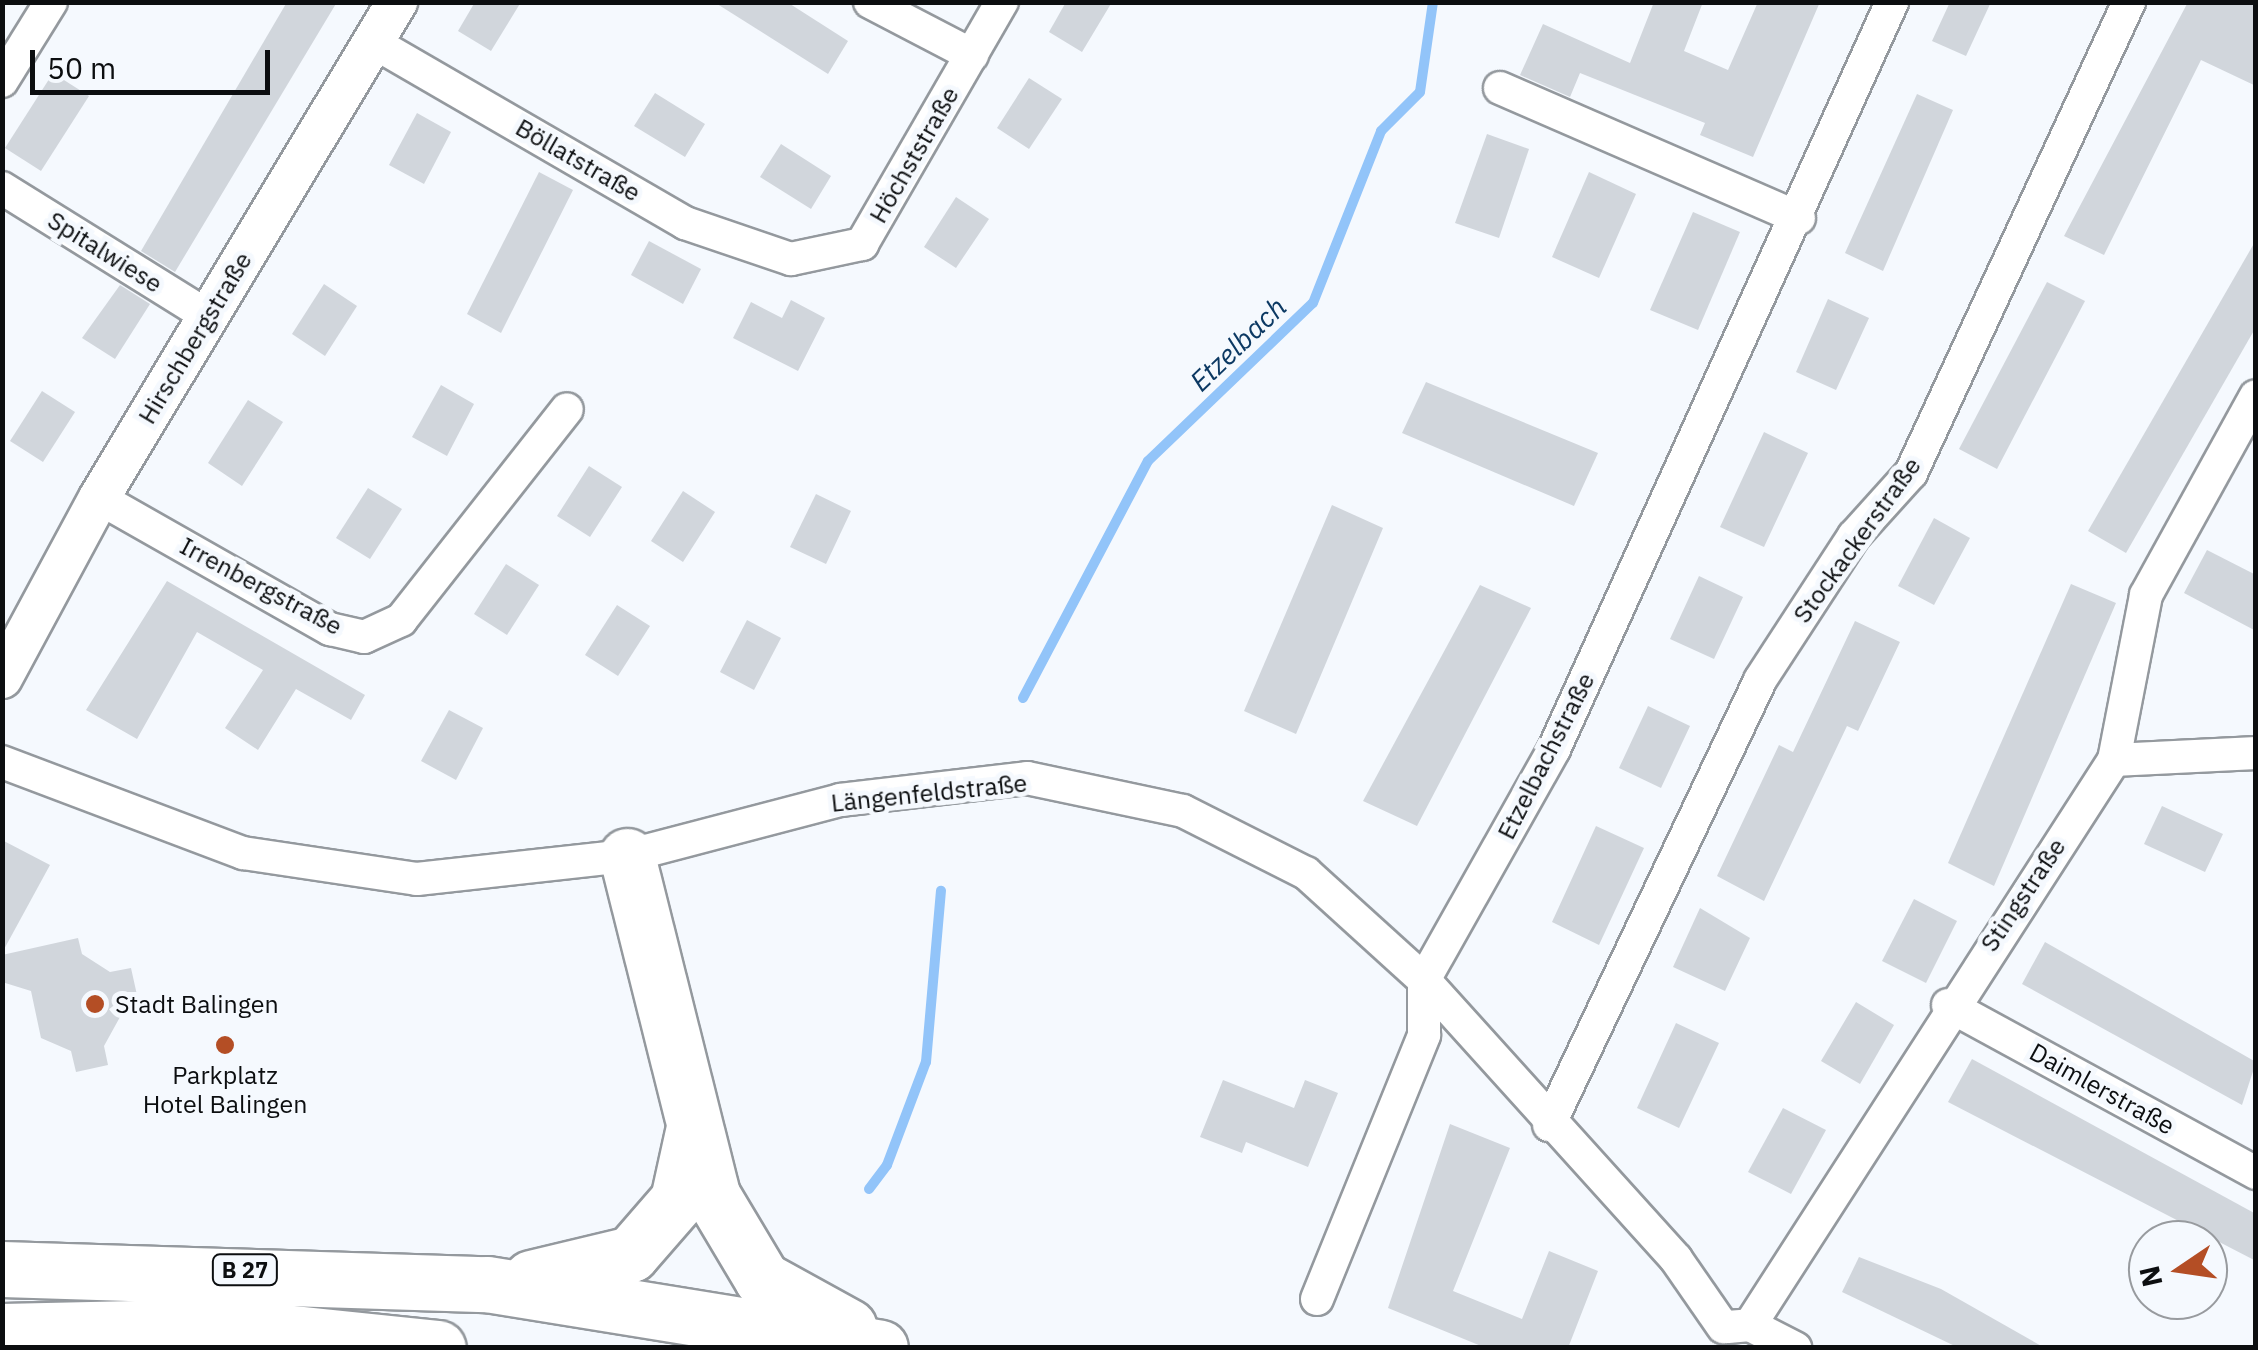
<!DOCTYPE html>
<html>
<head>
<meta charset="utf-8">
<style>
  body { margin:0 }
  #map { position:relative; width:2258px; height:1350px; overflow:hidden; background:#f5f9fe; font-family:"IBM Plex Sans",sans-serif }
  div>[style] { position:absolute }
  .stream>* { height:10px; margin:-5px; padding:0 5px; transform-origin:5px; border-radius:5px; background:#92c4f9 }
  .building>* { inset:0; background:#d1d6dc }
  .roads { filter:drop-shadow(2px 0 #94999e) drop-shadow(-2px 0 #94999e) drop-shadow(0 2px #94999e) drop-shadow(0 -2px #94999e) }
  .minor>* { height:32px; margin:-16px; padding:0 16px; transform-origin:16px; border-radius:16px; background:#fff }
  .tertiary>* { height:40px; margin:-20px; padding:0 20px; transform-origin:20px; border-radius:20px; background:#fff }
  .trunk>* { height:55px; margin:-27.5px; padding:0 27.5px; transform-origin:27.5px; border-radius:27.5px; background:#fff }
  .dots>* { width:28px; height:28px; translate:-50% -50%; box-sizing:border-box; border:5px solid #f5f9fe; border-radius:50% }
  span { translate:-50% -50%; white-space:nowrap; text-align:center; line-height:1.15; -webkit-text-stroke:10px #f5f9fe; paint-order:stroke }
  .shield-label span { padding:2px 8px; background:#f5f9fe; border:2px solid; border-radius:8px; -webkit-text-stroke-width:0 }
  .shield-label { font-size:22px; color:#0c0e10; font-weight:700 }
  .street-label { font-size:25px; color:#0c0e10 }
  .poi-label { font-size:25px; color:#0c0e10 }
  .left { translate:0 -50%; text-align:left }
  .water-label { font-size:28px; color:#0c3963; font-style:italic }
  .frame { position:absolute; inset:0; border:5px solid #0c0e10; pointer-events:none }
  .north { position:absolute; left:2128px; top:1220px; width:100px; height:100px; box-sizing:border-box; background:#f5f9fe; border:2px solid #989b9f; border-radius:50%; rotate:257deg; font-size:28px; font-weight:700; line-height:40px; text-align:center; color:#0c0e10 }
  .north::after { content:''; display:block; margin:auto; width:35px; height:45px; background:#b44e25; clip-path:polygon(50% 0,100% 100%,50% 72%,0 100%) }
  .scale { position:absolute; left:30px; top:50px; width:240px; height:45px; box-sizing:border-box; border:5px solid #0c0e10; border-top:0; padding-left:12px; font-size:30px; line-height:35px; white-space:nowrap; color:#0c0e10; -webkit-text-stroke:8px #f5f9fe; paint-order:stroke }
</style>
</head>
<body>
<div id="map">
  <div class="stream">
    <i style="left:1023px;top:698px;width:268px;rotate:-62.2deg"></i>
    <i style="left:1148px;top:461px;width:228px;rotate:-43.8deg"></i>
    <i style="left:1313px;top:303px;width:185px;rotate:-68.4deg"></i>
    <i style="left:1381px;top:131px;width:55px;rotate:-45deg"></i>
    <i style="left:1420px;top:92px;width:91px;rotate:-81.8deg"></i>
    <i style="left:869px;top:1189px;width:30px;rotate:-53deg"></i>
    <i style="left:887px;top:1165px;width:110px;rotate:-69.3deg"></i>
    <i style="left:926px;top:1062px;width:172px;rotate:-85deg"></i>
  </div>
  <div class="building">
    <i style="clip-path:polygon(287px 2px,337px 2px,175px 272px,141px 251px)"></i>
    <i style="clip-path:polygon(475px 2px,521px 2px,491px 51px,458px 31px)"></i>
    <i style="clip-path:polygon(714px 2px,787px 2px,848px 41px,828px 74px)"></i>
    <i style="clip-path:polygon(1066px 2px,1112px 2px,1082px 52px,1049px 32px)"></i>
    <i style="clip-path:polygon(1654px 2px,1703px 2px,1684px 51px,1728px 70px,1758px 2px,1820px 2px,1753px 157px,1700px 135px,1705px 123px,1580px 73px,1570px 97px,1520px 75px,1543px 24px,1630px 63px)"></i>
    <i style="clip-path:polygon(1950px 2px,1991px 2px,1966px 56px,1932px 41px)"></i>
    <i style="clip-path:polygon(2188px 2px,2256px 2px,2256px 86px,2201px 60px,2104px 255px,2064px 236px)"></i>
    <i style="clip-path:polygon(53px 73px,89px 96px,41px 171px,5px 148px)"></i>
    <i style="clip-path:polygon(1029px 78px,1062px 99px,1029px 149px,997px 128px)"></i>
    <i style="clip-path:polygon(655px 93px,705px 124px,685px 157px,634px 126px)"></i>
    <i style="clip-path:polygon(1917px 94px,1953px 110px,1883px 271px,1845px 253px)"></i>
    <i style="clip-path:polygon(417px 113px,451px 132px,424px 184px,389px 165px)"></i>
    <i style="clip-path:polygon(1487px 134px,1529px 149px,1499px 238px,1455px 223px)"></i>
    <i style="clip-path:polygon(781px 144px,831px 176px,811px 209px,760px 177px)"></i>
    <i style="clip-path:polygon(539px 172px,573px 190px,501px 333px,467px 314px)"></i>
    <i style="clip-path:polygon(1589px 172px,1636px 194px,1599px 278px,1552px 257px)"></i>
    <i style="clip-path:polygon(956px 197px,989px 219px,956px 268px,924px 247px)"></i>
    <i style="clip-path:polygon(1693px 212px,1740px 232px,1698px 330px,1650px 310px)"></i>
    <i style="clip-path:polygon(2256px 240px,2256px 327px,2126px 553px,2088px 531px)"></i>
    <i style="clip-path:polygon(649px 241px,701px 269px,683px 304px,631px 275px)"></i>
    <i style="clip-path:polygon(2047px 282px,2085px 301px,1997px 469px,1959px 449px)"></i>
    <i style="clip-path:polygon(324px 284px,357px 306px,325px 356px,292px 334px)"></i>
    <i style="clip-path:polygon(120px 285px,150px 304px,115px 359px,82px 338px)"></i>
    <i style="clip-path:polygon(1828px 299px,1869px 318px,1836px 390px,1796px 372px)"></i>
    <i style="clip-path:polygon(791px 300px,825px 318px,798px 371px,733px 338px,751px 302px,782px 318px)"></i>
    <i style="clip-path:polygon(1426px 382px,1598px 453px,1574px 506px,1402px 433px)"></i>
    <i style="clip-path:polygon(441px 385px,474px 404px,447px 456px,412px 437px)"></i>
    <i style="clip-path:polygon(42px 391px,75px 412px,43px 462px,10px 441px)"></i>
    <i style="clip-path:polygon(248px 400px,283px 422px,242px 486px,208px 463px)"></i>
    <i style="clip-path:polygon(1764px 432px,1808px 453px,1764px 547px,1720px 527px)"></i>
    <i style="clip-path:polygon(589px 466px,622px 487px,590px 537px,557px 516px)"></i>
    <i style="clip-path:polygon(368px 488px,402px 509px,370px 559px,336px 538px)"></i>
    <i style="clip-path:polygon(683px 491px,715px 512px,683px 562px,651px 541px)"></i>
    <i style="clip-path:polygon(816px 494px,851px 511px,826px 564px,790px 547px)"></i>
    <i style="clip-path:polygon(1332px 505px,1383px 528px,1296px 734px,1244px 711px)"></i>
    <i style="clip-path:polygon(1934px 518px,1970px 538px,1934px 605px,1898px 586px)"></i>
    <i style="clip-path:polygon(2207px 550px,2256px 575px,2256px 631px,2184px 593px)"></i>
    <i style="clip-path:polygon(506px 564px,539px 585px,507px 635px,474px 614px)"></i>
    <i style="clip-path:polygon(1699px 576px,1743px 597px,1714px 659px,1670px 639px)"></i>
    <i style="clip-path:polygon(167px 581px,365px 695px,351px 720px,296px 689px,258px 750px,225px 728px,263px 670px,197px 632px,137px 739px,86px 710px)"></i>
    <i style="clip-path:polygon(2071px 584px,2116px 603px,1994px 886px,1948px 863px)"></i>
    <i style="clip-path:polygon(1480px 585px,1531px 608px,1417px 826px,1363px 801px)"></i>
    <i style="clip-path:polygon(617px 605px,650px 626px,618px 676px,585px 655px)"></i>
    <i style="clip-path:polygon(747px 620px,781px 638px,754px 690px,720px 672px)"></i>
    <i style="clip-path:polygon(1855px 621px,1900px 642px,1858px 731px,1847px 726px,1764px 901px,1717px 876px,1779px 745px,1793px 752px)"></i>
    <i style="clip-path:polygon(1648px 706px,1690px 726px,1661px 788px,1619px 768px)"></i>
    <i style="clip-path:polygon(449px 710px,483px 728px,456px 780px,421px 761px)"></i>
    <i style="clip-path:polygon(2162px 806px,2223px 834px,2205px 872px,2144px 844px)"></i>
    <i style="clip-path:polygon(1596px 826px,1644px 848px,1599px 945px,1552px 922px)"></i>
    <i style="clip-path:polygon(2px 840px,50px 865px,2px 953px)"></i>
    <i style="clip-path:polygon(1914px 899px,1957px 921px,1926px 983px,1882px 961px)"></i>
    <i style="clip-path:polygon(1700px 908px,1750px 938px,1725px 991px,1673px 967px)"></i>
    <i style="clip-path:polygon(78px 938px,82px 954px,110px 972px,131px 968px,141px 1013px,120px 1017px,104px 1046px,108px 1065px,76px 1072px,71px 1051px,41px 1038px,31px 991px,2px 982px,2px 955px)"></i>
    <i style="clip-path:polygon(2045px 942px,2256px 1062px,2242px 1105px,2022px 984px)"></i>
    <i style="clip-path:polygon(1856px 1002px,1894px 1025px,1860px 1084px,1821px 1061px)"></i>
    <i style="clip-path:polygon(1676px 1023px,1719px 1043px,1679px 1128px,1637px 1108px)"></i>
    <i style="clip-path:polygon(1972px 1059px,2256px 1214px,2256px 1261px,1948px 1102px)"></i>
    <i style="clip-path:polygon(1223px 1080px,1294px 1108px,1305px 1080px,1338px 1093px,1308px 1167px,1246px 1142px,1242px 1153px,1200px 1137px)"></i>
    <i style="clip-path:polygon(1783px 1108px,1826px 1130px,1791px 1194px,1748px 1172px)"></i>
    <i style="clip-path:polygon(1450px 1124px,1510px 1148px,1453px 1291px,1522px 1319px,1549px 1251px,1598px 1271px,1568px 1348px,1486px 1348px,1388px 1308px)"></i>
    <i style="clip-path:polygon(1859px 1257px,1941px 1289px,2045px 1348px,1959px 1348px,1842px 1292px)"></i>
  </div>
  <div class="roads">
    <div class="minor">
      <i style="left:870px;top:2px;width:115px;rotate:27.5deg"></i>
      <i style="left:373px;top:42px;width:361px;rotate:30.1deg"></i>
      <i style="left:685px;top:223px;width:112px;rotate:18.8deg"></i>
      <i style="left:791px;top:259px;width:73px;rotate:-11.9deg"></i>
      <i style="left:862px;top:244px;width:280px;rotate:-60deg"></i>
      <i style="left:2px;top:81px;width:93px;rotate:-58.2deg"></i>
      <i style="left:1500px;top:88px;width:326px;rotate:23.5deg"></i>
      <i style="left:2px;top:188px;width:243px;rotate:31.9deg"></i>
      <i style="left:99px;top:498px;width:266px;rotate:29.6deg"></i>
      <i style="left:330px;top:629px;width:35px;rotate:13deg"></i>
      <i style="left:364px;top:637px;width:41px;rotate:-24.7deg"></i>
      <i style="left:401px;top:620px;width:268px;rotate:-51.8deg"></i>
      <i style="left:2114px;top:760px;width:142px;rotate:-2.8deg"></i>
      <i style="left:2px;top:762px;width:258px;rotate:20.7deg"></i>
      <i style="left:243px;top:853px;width:176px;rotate:8.5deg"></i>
      <i style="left:417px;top:879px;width:211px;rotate:-6.3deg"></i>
      <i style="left:627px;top:856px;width:220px;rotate:-14.7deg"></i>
      <i style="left:840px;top:800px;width:188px;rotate:-6.7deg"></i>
      <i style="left:1027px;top:778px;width:159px;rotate:11.9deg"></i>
      <i style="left:1183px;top:811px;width:138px;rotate:26.8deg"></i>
      <i style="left:1306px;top:873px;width:159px;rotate:42.2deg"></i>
      <i style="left:1424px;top:980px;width:376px;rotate:47.9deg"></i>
      <i style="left:1676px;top:1259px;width:83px;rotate:55.3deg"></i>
      <i style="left:1948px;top:1005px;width:351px;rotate:28.6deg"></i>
      <i style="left:1549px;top:1125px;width:492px;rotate:-64.6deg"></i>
      <i style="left:1760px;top:680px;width:172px;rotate:-56.9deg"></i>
      <i style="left:1854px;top:536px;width:85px;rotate:-47.9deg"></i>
      <i style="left:1911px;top:473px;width:519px;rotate:-65.16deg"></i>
      <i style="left:1317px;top:1299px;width:285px;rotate:-67.9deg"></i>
      <i style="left:1424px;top:1035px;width:55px;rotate:-90deg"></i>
      <i style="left:1424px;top:980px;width:265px;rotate:-60.6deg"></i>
      <i style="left:1554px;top:749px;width:820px;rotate:-65.65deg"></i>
      <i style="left:1750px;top:1325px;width:672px;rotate:-57.21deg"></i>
      <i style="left:2114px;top:760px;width:168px;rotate:-79deg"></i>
      <i style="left:2146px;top:595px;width:227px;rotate:-61.1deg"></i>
      <i style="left:1728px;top:1327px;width:22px;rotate:-5deg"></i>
      <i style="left:1750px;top:1325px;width:51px;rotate:27.1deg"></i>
    </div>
    <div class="tertiary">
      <i style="left:2px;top:678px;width:204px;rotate:-61.7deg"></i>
      <i style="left:99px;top:498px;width:579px;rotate:-59deg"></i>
    </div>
    <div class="trunk">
      <i style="left:627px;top:856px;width:349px;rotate:75.9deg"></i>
      <i style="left:712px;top:1195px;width:98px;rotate:59.2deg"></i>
      <i style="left:762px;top:1279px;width:99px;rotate:28.9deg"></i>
      <i style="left:2px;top:1269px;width:485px;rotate:1.8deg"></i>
      <i style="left:487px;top:1284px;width:398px;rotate:9.2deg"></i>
      <i style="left:531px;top:1278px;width:103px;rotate:-13.5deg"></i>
      <i style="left:631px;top:1254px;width:72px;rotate:-49deg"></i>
      <i style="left:678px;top:1200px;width:70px;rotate:-77.6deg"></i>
      <i style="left:2px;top:1331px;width:222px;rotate:-1.3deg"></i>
      <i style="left:224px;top:1326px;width:215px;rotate:5.9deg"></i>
    </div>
  </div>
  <div class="dots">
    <i style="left:95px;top:1004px;background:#b44e25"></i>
    <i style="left:225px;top:1045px;background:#b44e25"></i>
  </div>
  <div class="shield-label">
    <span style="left:245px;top:1270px">B 27</span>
  </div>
  <div class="street-label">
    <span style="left:914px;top:155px;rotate:-60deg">Höchststraße</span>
    <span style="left:578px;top:160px;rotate:30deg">Böllatstraße</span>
    <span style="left:105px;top:252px;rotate:32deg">Spitalwiese</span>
    <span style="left:195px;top:338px;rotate:-59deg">Hirschbergstraße</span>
    <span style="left:1857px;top:540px;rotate:-54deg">Stockackerstraße</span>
    <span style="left:261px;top:586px;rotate:28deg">Irrenbergstraße</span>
    <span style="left:1546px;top:756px;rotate:-63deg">Etzelbachstraße</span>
    <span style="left:929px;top:793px;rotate:-6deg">Längenfeldstraße</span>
    <span style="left:2023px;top:895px;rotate:-56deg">Stingstraße</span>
    <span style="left:2102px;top:1089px;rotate:29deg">Daimlerstraße</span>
  </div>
  <div class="poi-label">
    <span class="left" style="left:115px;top:1004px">Stadt Balingen</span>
    <span style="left:225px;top:1090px">Parkplatz<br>Hotel Balingen</span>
  </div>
  <div class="water-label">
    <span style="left:1238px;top:344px;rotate:-44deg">Etzelbach</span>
  </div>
  <div class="frame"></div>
  <div class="north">N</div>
  <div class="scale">50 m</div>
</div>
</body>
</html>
